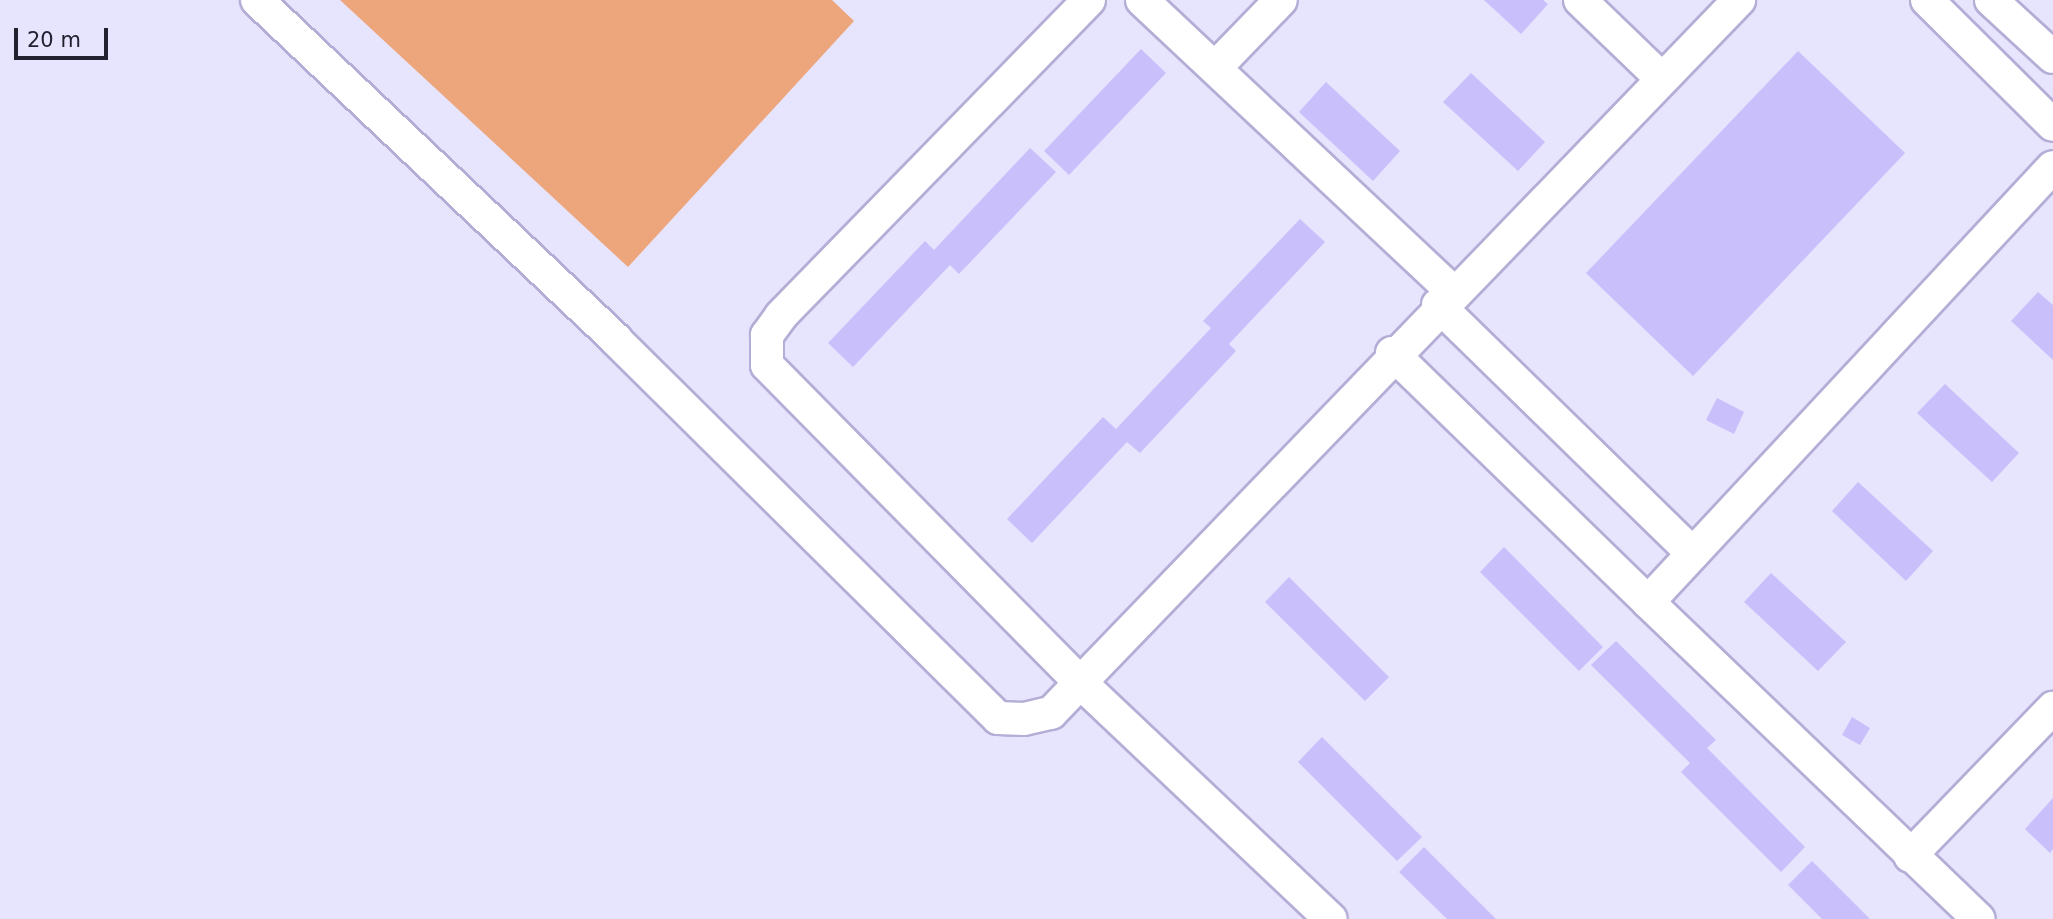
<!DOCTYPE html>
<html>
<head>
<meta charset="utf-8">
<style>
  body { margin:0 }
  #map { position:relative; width:2053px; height:919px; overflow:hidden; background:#e7e4fe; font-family:"DejaVu Sans",sans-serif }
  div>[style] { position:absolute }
  .green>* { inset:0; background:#eda67c }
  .building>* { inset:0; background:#c9bffb }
  .roads { filter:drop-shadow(2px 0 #b4aed6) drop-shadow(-2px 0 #b4aed6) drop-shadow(0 2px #b4aed6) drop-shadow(0 -2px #b4aed6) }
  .minor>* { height:32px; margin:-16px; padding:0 16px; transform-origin:16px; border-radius:16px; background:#fff }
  span { translate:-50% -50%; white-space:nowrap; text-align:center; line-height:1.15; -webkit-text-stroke:5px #e7e4fe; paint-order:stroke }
  .scale { position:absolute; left:14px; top:28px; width:94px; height:32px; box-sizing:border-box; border:4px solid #232030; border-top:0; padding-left:9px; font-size:21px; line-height:24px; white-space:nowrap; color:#232030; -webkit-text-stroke:5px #e7e4fe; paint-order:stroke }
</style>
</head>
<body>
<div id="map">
  <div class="green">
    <i style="clip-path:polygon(340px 0,832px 0,854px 21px,628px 267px)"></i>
  </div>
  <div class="building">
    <i style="clip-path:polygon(1484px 0,1543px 0,1548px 4px,1521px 34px)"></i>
    <i style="clip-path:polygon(1141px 49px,1166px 73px,1069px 175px,1044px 151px)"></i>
    <i style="clip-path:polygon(1798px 51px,1905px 153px,1693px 376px,1586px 273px)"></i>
    <i style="clip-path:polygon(1471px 73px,1545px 142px,1518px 171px,1443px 102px)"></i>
    <i style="clip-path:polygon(1326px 82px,1400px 151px,1373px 181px,1299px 112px)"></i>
    <i style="clip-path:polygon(1030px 148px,1056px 172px,959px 274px,950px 265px,853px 367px,828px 343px,925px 241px,934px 250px)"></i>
    <i style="clip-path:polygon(1300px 219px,1325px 242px,1229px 344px,1236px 351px,1140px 453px,1127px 442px,1032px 543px,1007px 519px,1103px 417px,1116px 429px,1211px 328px,1203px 321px)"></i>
    <i style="clip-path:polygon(2038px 292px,2053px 305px,2053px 360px,2011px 321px)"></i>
    <i style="clip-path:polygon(1945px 384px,2019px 453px,1992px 482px,1917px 413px)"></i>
    <i style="clip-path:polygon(1717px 398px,1744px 412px,1734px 434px,1706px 420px)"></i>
    <i style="clip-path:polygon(1858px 482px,1933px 551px,1906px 581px,1832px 511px)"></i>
    <i style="clip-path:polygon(1504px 547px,1603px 647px,1579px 671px,1480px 572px)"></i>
    <i style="clip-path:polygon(1771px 573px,1846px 642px,1818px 671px,1744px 602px)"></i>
    <i style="clip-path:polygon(1289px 577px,1389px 677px,1365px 701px,1265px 602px)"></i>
    <i style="clip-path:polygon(1616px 641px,1716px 740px,1707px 748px,1805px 847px,1781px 872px,1681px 772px,1690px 763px,1591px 665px)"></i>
    <i style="clip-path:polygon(1852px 717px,1870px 728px,1860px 745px,1842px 735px)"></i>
    <i style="clip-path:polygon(1322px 737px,1422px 837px,1397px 861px,1298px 762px)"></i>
    <i style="clip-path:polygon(2053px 798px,2053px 849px,2050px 853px,2025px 829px)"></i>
    <i style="clip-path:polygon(1424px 847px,1496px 919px,1447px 919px,1399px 872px)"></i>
    <i style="clip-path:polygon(1812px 861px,1870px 919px,1822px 919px,1788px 885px)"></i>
  </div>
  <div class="roads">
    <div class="minor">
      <i style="left:257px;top:0;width:494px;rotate:43.4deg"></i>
      <i style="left:616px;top:340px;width:537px;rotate:44.7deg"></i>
      <i style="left:998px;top:718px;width:26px;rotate:2deg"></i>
      <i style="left:1024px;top:719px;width:28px;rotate:-13deg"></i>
      <i style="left:1051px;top:713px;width:991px;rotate:-46.02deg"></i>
      <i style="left:1089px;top:0;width:441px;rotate:134.3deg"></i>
      <i style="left:781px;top:316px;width:24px;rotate:126deg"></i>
      <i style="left:767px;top:335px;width:30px;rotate:90deg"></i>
      <i style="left:767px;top:365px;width:445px;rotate:45.4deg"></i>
      <i style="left:1080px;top:682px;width:345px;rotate:43.4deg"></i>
      <i style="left:1142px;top:0;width:425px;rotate:43.2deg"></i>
      <i style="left:1580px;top:0;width:112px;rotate:43.9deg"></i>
      <i style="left:1927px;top:0;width:177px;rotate:44.8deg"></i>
      <i style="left:1991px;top:0;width:84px;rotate:42.6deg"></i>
      <i style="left:1216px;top:67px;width:93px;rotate:-45.9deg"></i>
      <i style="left:1438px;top:305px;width:356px;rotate:44.3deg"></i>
      <i style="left:1392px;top:353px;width:357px;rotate:44.2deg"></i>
      <i style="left:1648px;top:602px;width:594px;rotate:-47.05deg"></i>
      <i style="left:1648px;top:602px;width:458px;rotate:43.8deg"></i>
      <i style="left:1910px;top:856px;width:206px;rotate:-46deg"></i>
    </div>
  </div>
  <div class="scale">20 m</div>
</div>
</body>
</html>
